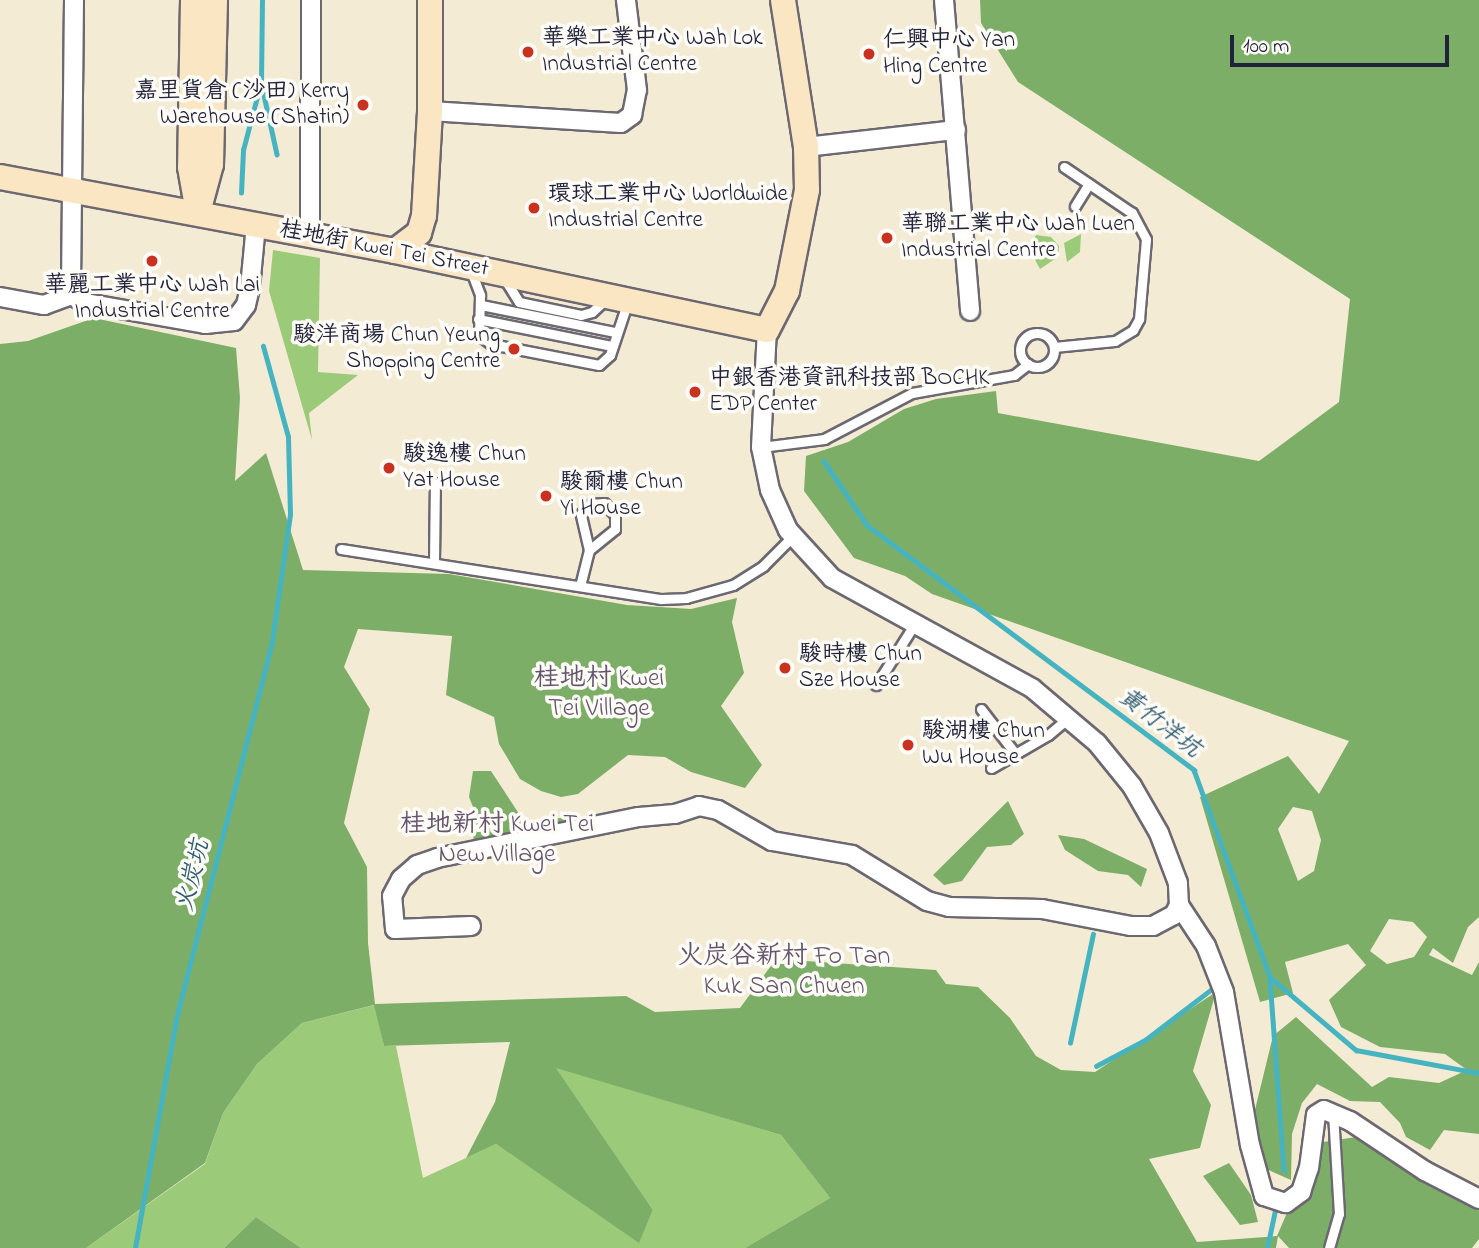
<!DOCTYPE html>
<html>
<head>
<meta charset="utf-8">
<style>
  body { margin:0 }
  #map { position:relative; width:1479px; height:1248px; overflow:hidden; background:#f4ebd5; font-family:"Indie Flower","LXGW WenKai TC",sans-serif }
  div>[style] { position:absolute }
  .green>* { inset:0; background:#9bca78 }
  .forest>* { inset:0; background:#7cae68 }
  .stream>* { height:4.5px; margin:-2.25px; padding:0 2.25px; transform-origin:2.25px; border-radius:2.25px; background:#46b4c0 }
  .roads { filter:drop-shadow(2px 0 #6c6871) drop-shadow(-2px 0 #6c6871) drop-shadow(0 2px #6c6871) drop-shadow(0 -2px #6c6871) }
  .lane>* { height:9px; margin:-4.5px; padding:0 4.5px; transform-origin:4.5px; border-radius:4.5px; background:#fff }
  .lane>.ring { margin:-4.5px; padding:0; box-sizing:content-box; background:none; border:9px solid #fff; border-radius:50% }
  .street>* { height:18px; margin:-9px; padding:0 9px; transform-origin:9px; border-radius:9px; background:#fff }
  .secondary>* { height:24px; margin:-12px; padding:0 12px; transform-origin:12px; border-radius:12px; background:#fbe6c4 }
  .dots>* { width:19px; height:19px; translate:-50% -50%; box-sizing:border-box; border:4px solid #fdfcf7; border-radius:50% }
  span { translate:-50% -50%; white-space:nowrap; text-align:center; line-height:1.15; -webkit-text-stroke:7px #fdfcf7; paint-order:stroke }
  .poi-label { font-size:23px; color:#22223b }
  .left { translate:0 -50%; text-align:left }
  .right { translate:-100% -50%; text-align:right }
  .street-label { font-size:23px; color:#22223b }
  .water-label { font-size:24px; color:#305c70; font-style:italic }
  .quarter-label { font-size:26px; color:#65546c }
  .scale { position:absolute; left:1230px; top:35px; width:219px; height:32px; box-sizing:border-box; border:4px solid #22223b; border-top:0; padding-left:9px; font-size:21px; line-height:24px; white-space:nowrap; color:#22223b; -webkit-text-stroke:5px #fdfcf7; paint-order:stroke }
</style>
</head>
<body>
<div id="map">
  <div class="green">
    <i style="clip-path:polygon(1081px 234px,1080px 252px,1067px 262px,1064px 243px)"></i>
    <i style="clip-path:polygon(1036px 235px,1051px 237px,1059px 246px,1058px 257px,1040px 269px,1029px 249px)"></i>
    <i style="clip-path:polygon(273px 250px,320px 258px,318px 372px,358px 375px,309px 413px,312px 440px,269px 291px)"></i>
    <i style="clip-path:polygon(375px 1005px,384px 1046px,396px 1046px,423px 1178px,496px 1144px,639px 1242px,653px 1210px,555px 1067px,781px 1135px,830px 1198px,745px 1248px,301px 1248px,256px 1217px,224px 1248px,86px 1248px,205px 1164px,223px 1113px,257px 1064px,302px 1023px)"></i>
  </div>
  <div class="forest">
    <i style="clip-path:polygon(evenodd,980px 0,1479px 0,1479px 917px,1468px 927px,1453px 963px,1433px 948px,1429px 955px,1472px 975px,1479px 962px,1479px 1134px,1444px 1130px,1430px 1150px,1406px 1137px,1400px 1123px,1380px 1102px,1350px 1101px,1317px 1084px,1302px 1103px,1292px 1134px,1291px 1180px,1264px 1168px,1253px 1118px,1273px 1036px,1296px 1017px,1372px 1087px,1389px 1077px,1439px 1083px,1467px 1070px,1445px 1054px,1380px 1047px,1341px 1027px,1329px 1000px,1366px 965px,1348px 944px,1285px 962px,1293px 993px,1260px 1002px,1200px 797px,1288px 756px,1319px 794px,1349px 741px,932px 594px,905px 576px,854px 558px,804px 491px,806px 456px,848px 442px,904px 409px,936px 399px,996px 391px,998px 413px,1259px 461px,1339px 402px,1350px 299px,1018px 82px,981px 23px,980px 0,1293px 807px,1312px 811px,1321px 840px,1314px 871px,1298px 881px,1278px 829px,1293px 807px,980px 0,1389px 919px,1413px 922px,1427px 937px,1414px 957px,1387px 964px,1370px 951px,1389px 919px)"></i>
    <i style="clip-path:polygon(94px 318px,236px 348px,240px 398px,235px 481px,266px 453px,303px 570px,449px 574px,627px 605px,691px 609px,737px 598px,732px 622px,744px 673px,721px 706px,762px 765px,745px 788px,691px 772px,665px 757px,628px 755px,578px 794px,561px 797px,541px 791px,520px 779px,499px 744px,494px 717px,446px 695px,452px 636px,358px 629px,344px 667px,370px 709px,344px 823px,367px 867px,368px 943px,375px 1004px,626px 996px,655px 1012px,740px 1008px,776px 959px,936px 970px,946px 984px,978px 987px,1010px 1018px,1036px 1056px,1061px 1070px,1095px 1072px,1216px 992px,1193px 1071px,1211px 1105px,1200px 1148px,1149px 1159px,1197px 1242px,1277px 1236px,1317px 1143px,1356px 1137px,1479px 1198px,1479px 1239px,1472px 1248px,1289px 1248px,1278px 1236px,1276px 1248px,745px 1248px,830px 1198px,781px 1135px,556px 1068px,653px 1210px,639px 1243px,496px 1144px,466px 1158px,495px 1102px,510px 1042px,384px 1046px,374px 1005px,302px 1023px,257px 1064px,223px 1113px,205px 1163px,86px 1248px,0 1248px,0 344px,28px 341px)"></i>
    <i style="clip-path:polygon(473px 771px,491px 771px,525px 823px,574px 816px,593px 836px,570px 842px,513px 836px,473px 845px,475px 812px,469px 797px)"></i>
    <i style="clip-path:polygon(1008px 801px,1024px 834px,1011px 845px,987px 847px,962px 881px,944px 885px,933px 875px)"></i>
    <i style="clip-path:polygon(1058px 835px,1084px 839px,1147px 869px,1141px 887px,1128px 875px,1098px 871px,1065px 850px)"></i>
    <i style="clip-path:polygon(1229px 1163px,1251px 1195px,1258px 1222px,1240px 1225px,1203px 1176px)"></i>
    <i style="clip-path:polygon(256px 1217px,301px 1248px,224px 1248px)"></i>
  </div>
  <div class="stream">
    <i style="left:262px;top:86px;width:70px;rotate:77.6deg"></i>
    <i style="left:241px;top:193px;width:43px;rotate:-87.3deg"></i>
    <i style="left:243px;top:150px;width:70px;rotate:-75.2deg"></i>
    <i style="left:261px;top:82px;width:82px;rotate:-89.3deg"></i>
    <i style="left:824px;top:461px;width:77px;rotate:56.1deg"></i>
    <i style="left:867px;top:525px;width:409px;rotate:36.8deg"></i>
    <i style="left:1194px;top:770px;width:221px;rotate:69.8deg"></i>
    <i style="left:1270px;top:977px;width:113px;rotate:40.3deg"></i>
    <i style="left:1356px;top:1050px;width:125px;rotate:10.6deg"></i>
    <i style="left:1270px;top:979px;width:192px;rotate:85.8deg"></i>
    <i style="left:1070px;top:1043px;width:111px;rotate:-78.1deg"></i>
    <i style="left:1096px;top:1066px;width:55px;rotate:-28deg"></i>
    <i style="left:1145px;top:1040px;width:91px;rotate:-37.4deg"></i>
    <i style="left:135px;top:1248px;width:233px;rotate:-79.8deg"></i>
    <i style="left:176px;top:1019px;width:390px;rotate:-75.7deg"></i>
    <i style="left:272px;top:641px;width:128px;rotate:-81.9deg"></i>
    <i style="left:290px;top:514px;width:77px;rotate:-91.5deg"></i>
    <i style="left:288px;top:437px;width:94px;rotate:-105.4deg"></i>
    <i style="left:1267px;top:1248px;width:40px;rotate:-78deg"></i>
  </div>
  <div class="roads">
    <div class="lane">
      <i style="left:1075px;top:206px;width:26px;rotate:-58deg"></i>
      <i style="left:471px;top:271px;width:26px;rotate:69deg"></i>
      <i style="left:480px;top:295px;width:40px;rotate:91.4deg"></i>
      <i style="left:479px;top:335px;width:15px;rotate:37deg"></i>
      <i style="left:491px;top:344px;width:110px;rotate:11deg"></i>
      <i style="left:599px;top:365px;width:15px;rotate:-42deg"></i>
      <i style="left:610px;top:355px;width:54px;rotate:-71.6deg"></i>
      <i style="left:504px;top:278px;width:28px;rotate:58deg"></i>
      <i style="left:519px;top:302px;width:63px;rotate:11.8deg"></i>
      <i style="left:581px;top:315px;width:11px;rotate:-15deg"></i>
      <i style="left:592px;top:312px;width:19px;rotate:-43deg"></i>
      <i style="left:481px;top:305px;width:137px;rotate:11.4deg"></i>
      <i style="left:478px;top:319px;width:137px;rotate:11.4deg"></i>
      <i class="ring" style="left:1020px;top:333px;width:25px;height:25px"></i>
      <i style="left:1054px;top:347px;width:61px;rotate:-5.6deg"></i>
      <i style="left:1115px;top:341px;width:21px;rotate:-31deg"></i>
      <i style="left:1133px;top:330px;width:13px;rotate:-61deg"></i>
      <i style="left:1139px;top:319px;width:80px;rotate:-85deg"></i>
      <i style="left:1146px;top:239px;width:30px;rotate:-118deg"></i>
      <i style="left:1132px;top:213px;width:82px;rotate:-145.9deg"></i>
      <i style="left:761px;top:447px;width:64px;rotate:-7.2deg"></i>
      <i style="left:824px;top:439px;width:99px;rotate:-27.6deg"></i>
      <i style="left:912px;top:393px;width:104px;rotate:-10deg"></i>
      <i style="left:1014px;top:375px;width:18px;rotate:-38deg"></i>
      <i style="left:341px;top:549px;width:324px;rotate:8.9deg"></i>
      <i style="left:661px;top:599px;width:25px;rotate:-2deg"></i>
      <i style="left:686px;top:598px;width:49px;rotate:-15.5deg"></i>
      <i style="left:733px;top:585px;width:36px;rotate:-32deg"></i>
      <i style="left:763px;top:566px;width:42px;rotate:-45deg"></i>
      <i style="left:434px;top:561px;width:78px;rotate:-89.3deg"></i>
      <i style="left:580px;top:586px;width:37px;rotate:-76deg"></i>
      <i style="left:589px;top:550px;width:37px;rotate:-103deg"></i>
      <i style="left:581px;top:514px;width:14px;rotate:-45deg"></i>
      <i style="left:591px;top:504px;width:13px;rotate:-4deg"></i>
      <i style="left:604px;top:503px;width:16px;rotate:47deg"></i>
      <i style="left:615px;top:515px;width:14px;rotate:90deg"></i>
      <i style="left:615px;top:529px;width:33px;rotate:141deg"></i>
      <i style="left:876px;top:685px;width:71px;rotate:-57.7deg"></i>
      <i style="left:981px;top:709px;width:54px;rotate:52.5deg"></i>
      <i style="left:991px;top:768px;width:66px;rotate:-30.1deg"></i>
      <i style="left:1048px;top:735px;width:26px;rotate:-40deg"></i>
      <i style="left:1329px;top:1248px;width:35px;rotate:-74deg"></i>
      <i style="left:1339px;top:1214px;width:101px;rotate:-93.4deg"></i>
    </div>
    <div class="street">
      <i style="left:74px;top:0;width:295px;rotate:90.6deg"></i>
      <i style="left:71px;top:295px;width:17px;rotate:28deg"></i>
      <i style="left:86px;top:303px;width:121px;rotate:10deg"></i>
      <i style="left:205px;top:324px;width:29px;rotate:-6deg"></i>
      <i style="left:234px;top:321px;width:20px;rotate:-53deg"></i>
      <i style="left:246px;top:305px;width:17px;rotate:-77deg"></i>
      <i style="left:250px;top:288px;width:64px;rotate:-84.6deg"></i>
      <i style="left:944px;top:0;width:312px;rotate:85.2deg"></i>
      <i style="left:430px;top:111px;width:191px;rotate:3.6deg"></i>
      <i style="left:621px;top:123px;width:14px;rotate:-36deg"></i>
      <i style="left:632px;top:115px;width:25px;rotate:-79deg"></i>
      <i style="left:637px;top:90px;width:91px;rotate:-97deg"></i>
      <i style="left:806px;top:147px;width:151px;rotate:-6.5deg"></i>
      <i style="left:310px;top:234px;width:234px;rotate:-89.8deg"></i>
      <i style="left:0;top:297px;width:45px;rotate:10.3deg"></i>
      <i style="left:44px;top:305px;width:29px;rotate:-20deg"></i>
      <i style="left:1179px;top:905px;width:49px;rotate:56.6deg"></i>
      <i style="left:1206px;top:946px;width:49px;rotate:68.6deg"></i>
      <i style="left:1224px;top:992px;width:155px;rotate:80.4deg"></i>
      <i style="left:1250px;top:1145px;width:53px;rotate:74.6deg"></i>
      <i style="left:1264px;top:1196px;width:23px;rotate:18deg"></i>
      <i style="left:1286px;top:1203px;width:19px;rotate:-36deg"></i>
      <i style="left:1301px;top:1192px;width:25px;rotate:-72deg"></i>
      <i style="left:1309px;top:1168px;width:53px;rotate:-82.5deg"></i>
      <i style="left:1316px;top:1115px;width:9px;rotate:-32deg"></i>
      <i style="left:1324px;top:1110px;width:28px;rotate:23deg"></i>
      <i style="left:1350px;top:1121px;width:90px;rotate:33.7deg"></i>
      <i style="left:1425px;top:1171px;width:61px;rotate:27.4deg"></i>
      <i style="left:471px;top:926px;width:76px;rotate:177.7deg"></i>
      <i style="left:395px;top:929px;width:33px;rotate:-95deg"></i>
      <i style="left:392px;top:896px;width:19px;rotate:-62deg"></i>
      <i style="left:401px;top:879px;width:21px;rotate:-41deg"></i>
      <i style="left:417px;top:865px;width:21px;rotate:-19deg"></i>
      <i style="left:437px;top:858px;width:206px;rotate:-11.5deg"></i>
      <i style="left:639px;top:817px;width:36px;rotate:-5deg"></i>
      <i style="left:675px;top:814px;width:25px;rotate:-18deg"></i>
      <i style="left:699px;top:806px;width:19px;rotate:12deg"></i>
      <i style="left:718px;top:810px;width:62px;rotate:29.9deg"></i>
      <i style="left:772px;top:841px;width:81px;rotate:9.9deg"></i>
      <i style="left:852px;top:855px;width:88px;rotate:31.5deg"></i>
      <i style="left:927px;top:901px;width:23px;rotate:15deg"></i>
      <i style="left:949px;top:907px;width:93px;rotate:1.2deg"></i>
      <i style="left:1042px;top:909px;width:91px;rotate:10.8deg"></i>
      <i style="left:1131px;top:926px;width:22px"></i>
      <i style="left:1153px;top:926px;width:24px;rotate:-28deg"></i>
      <i style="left:1174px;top:915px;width:11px;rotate:-63deg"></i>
      <i style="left:1179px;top:905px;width:22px;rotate:-93deg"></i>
      <i style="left:1178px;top:883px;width:53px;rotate:-110.8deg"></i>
      <i style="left:1159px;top:833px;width:54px;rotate:-119.9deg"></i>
      <i style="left:1132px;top:786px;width:55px;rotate:-129.1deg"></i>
      <i style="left:1097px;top:743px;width:85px;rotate:-139.8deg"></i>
      <i style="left:1032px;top:688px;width:228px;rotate:-151.2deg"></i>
      <i style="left:832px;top:578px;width:65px;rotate:-132.5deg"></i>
      <i style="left:788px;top:530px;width:44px;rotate:-114.2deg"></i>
      <i style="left:770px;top:490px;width:44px;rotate:-101.8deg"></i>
      <i style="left:761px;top:447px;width:117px;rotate:-87.1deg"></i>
    </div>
    <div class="secondary">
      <i style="left:193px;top:0;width:167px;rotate:91deg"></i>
      <i style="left:190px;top:167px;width:39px;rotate:80deg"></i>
      <i style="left:0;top:177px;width:402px;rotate:10.6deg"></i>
      <i style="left:395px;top:251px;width:380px;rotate:12deg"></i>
      <i style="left:767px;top:330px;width:44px;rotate:-62.9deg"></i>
      <i style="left:787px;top:291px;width:103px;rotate:-78.8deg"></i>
      <i style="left:807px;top:190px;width:43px;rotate:-91.3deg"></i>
      <i style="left:806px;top:147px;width:149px;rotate:-98.9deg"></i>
      <i style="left:198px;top:212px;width:50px;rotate:-74.8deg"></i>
      <i style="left:211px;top:164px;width:164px;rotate:-88.6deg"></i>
      <i style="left:395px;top:251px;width:30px;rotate:-37deg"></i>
      <i style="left:419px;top:233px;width:18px;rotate:-74deg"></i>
      <i style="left:424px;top:216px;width:105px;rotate:-86.7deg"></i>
      <i style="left:430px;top:111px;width:111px;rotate:-90deg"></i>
    </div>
  </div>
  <div class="dots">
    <i style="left:528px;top:52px;background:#c8321e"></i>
    <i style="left:869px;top:54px;background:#c8321e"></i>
    <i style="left:363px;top:105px;background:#c8321e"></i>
    <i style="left:534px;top:208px;background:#c8321e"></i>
    <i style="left:887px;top:238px;background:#c8321e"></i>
    <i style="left:152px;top:261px;background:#c8321e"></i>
    <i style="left:514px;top:349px;background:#c8321e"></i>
    <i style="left:695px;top:392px;background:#c8321e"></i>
    <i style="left:389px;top:468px;background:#c8321e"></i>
    <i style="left:546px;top:496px;background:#c8321e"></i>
    <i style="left:785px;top:668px;background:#c8321e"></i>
    <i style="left:908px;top:745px;background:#c8321e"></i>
  </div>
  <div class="poi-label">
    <span class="left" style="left:542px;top:52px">華樂工業中心 Wah Lok<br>Industrial Centre</span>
    <span class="left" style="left:883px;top:54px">仁興中心 Yan<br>Hing Centre</span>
    <span class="right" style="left:349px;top:105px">嘉里貨倉 (沙田) Kerry<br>Warehouse (Shatin)</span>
    <span class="left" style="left:548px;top:208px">環球工業中心 Worldwide<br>Industrial Centre</span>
    <span class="left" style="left:901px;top:238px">華聯工業中心 Wah Luen<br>Industrial Centre</span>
    <span style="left:152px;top:299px">華麗工業中心 Wah Lai<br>Industrial Centre</span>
    <span class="right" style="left:500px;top:349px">駿洋商場 Chun Yeung<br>Shopping Centre</span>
    <span class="left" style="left:709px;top:392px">中銀香港資訊科技部 BOCHK<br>EDP Center</span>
    <span class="left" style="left:403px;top:468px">駿逸樓 Chun<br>Yat House</span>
    <span class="left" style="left:560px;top:496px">駿爾樓 Chun<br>Yi House</span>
    <span class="left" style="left:799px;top:668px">駿時樓 Chun<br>Sze House</span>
    <span class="left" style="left:922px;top:745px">駿湖樓 Chun<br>Wu House</span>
  </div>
  <div class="street-label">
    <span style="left:384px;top:250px;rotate:11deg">桂地街 Kwei Tei Street</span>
  </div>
  <div class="water-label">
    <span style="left:1159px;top:724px;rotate:38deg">黃竹洋坑</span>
    <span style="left:194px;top:876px;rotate:-76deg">火炭坑</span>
  </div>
  <div class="quarter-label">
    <span style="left:599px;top:695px">桂地村 Kwei<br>Tei Village</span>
    <span style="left:497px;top:841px">桂地新村 Kwei Tei<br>New Village</span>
    <span style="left:784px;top:973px">火炭谷新村 Fo Tan<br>Kuk San Chuen</span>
  </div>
  <div class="scale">100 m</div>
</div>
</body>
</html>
